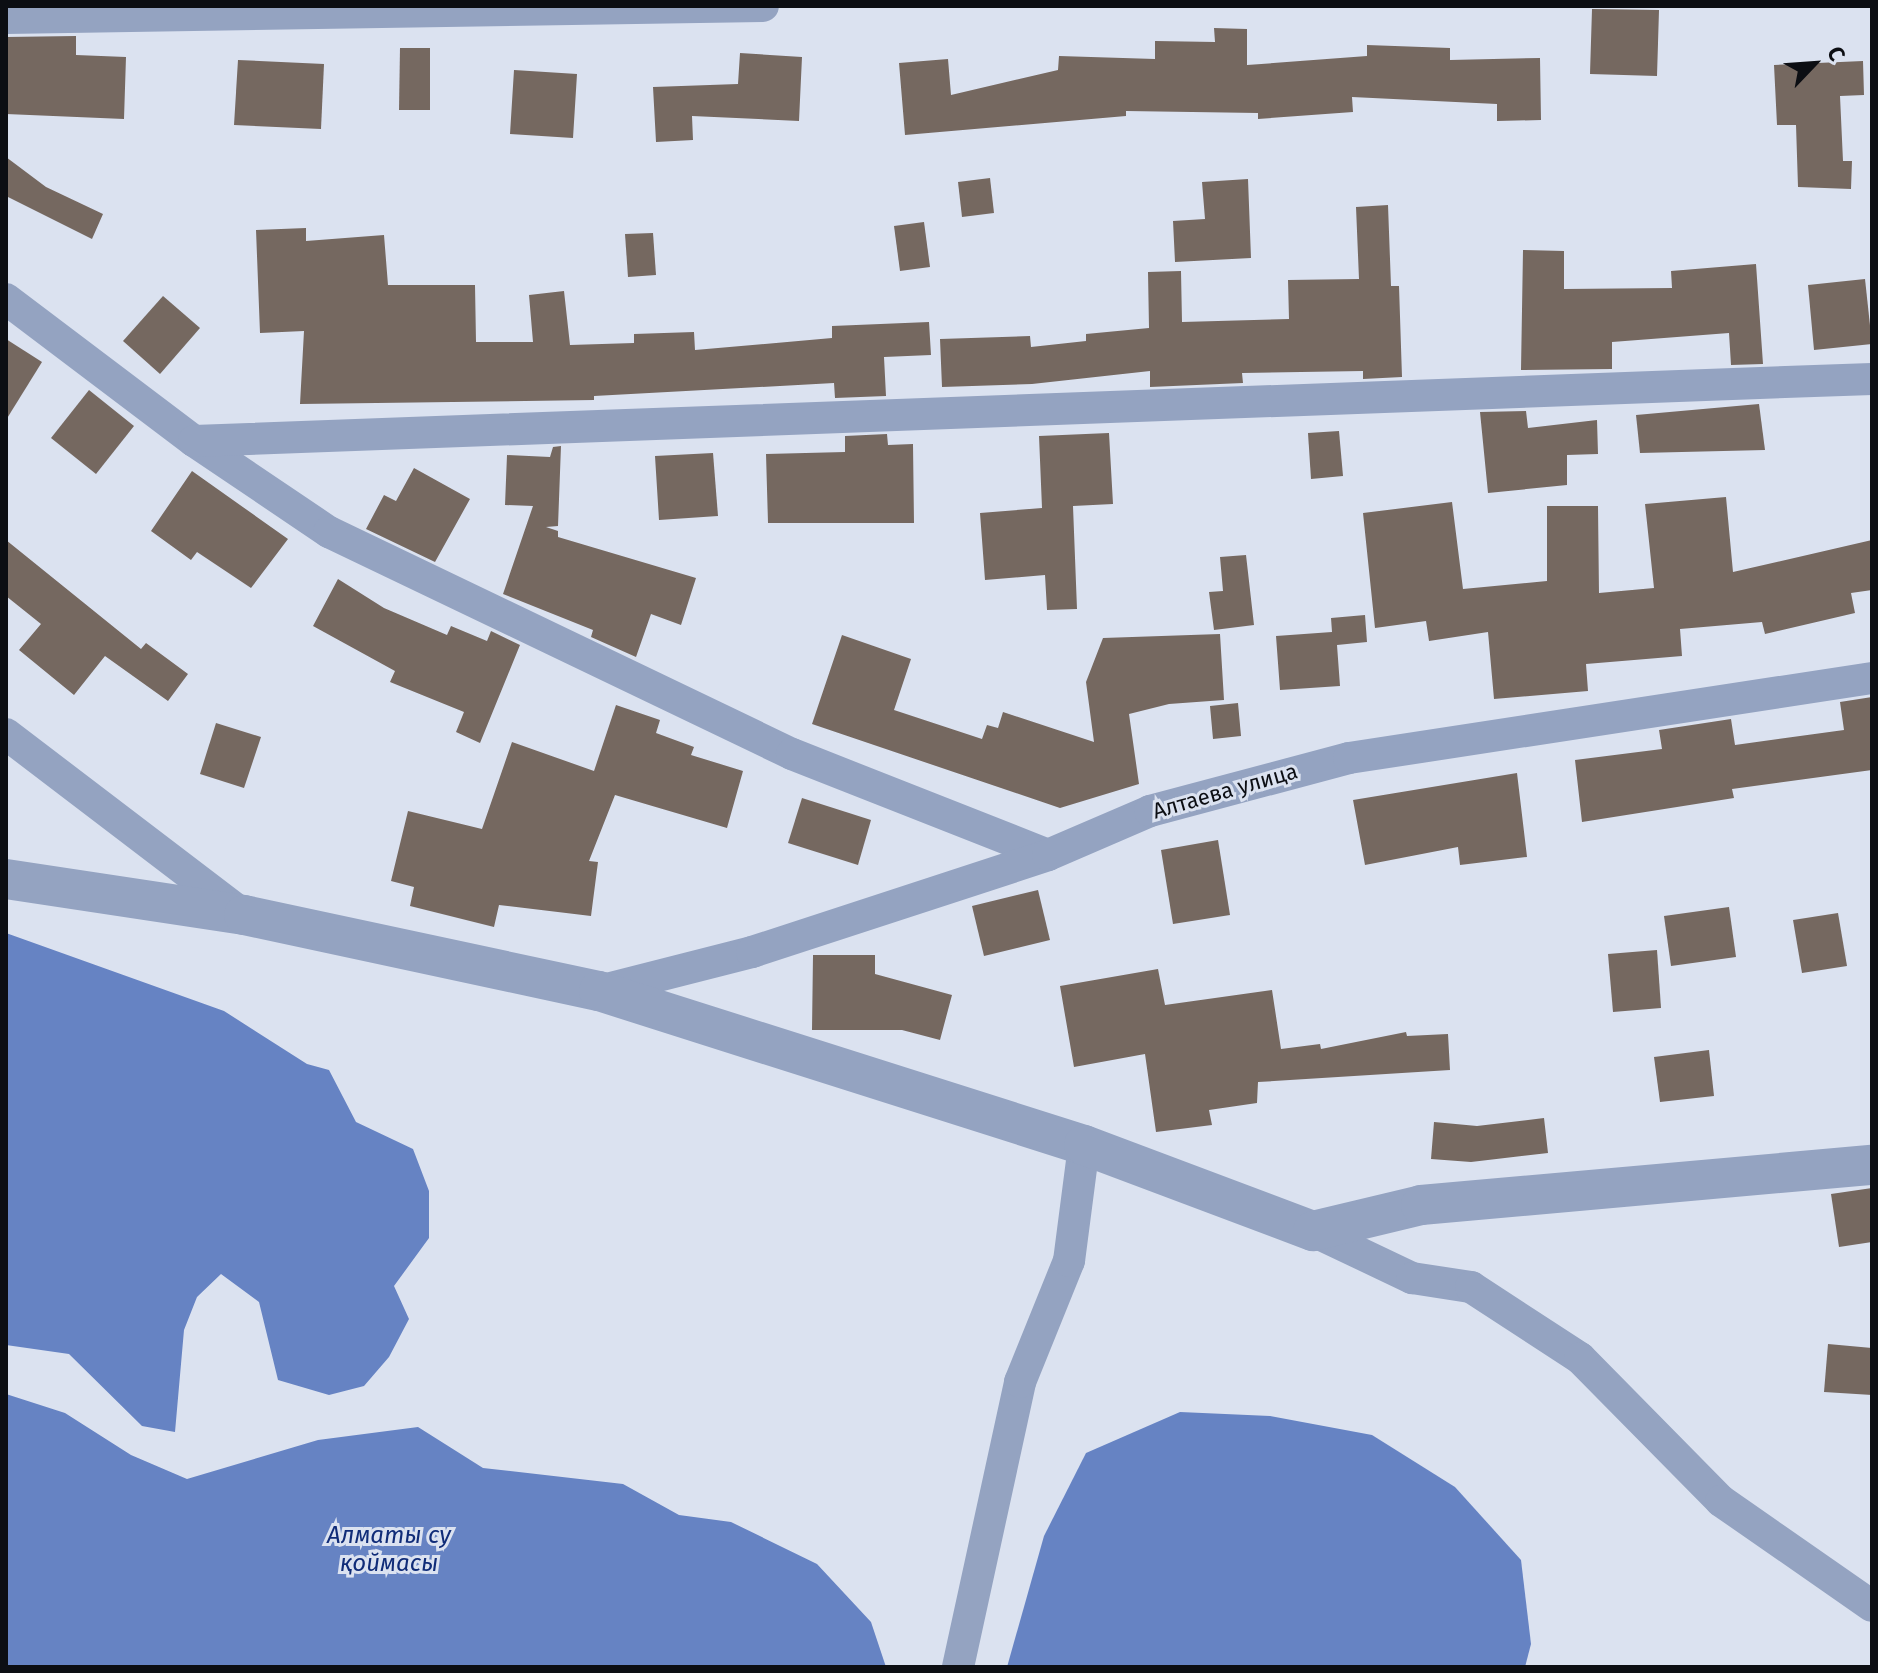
<!DOCTYPE html>
<html>
<head>
<meta charset="utf-8">
<style>
  body { margin:0 }
  #map { position:relative; width:1878px; height:1673px; overflow:hidden; background:#dbe2f0; font-family:"Fira Sans",sans-serif }
  div>[style] { position:absolute }
  .water>* { inset:0; background:#6683c3 }
  .building>* { inset:0; background:#756860 }
  .minor>* { height:32px; margin:-16px; padding:0 16px; transform-origin:16px; border-radius:16px; background:#94a3c1 }
  .tertiary>* { height:40px; margin:-20px; padding:0 20px; transform-origin:20px; border-radius:20px; background:#94a3c1 }
  span { translate:-50% -50%; white-space:nowrap; text-align:center; line-height:1.15; -webkit-text-stroke:6px #dbe2f0; paint-order:stroke }
  .street-label { font-size:22px; color:#0c0e13 }
  .water-label { font-size:24px; color:#102c78; font-style:italic }
  .frame { position:absolute; inset:0; border:8px solid #0c0e13; pointer-events:none }
  .north { position:absolute; left:1774px; top:24px; width:80px; height:80px; -webkit-text-stroke:6px #dbe2f0; paint-order:stroke; rotate:65deg; font-size:22px; font-weight:700; line-height:32px; text-align:center; color:#0c0e13 }
  .north::after { content:''; display:block; margin:auto; width:28px; height:36px; background:#0c0e13; clip-path:polygon(50% 0,100% 100%,50% 72%,0 100%) }
</style>
</head>
<body>
<div id="map">
  <div class="water">
    <i style="clip-path:polygon(6px 933px,224px 1011px,307px 1064px,329px 1070px,356px 1122px,413px 1149px,429px 1191px,429px 1238px,394px 1286px,409px 1319px,389px 1357px,364px 1386px,329px 1395px,278px 1380px,259px 1302px,221px 1274px,197px 1297px,184px 1330px,175px 1432px,142px 1426px,69px 1354px,6px 1345px)"></i>
    <i style="clip-path:polygon(6px 1394px,65px 1413px,131px 1455px,187px 1479px,318px 1440px,418px 1427px,483px 1468px,623px 1484px,679px 1515px,731px 1522px,817px 1564px,871px 1622px,886px 1667px,6px 1667px)"></i>
    <i style="clip-path:polygon(1180px 1412px,1270px 1416px,1372px 1435px,1455px 1487px,1521px 1560px,1531px 1644px,1525px 1667px,1007px 1667px,1044px 1536px,1086px 1453px)"></i>
  </div>
  <div class="building">
    <i style="clip-path:polygon(1592px 9px,1659px 10px,1657px 76px,1590px 74px)"></i>
    <i style="clip-path:polygon(1214px 28px,1247px 29px,1247px 65px,1367px 56px,1367px 45px,1450px 48px,1450px 60px,1540px 58px,1541px 120px,1497px 121px,1497px 104px,1352px 97px,1353px 112px,1258px 119px,1258px 113px,1126px 111px,1126px 116px,905px 135px,899px 63px,948px 59px,951px 95px,1058px 70px,1059px 56px,1155px 59px,1155px 41px,1215px 42px)"></i>
    <i style="clip-path:polygon(76px 36px,76px 55px,126px 57px,124px 119px,6px 114px,6px 37px)"></i>
    <i style="clip-path:polygon(400px 48px,430px 48px,430px 110px,399px 110px)"></i>
    <i style="clip-path:polygon(740px 53px,802px 57px,799px 121px,692px 116px,693px 140px,656px 142px,653px 87px,738px 84px)"></i>
    <i style="clip-path:polygon(238px 60px,324px 64px,321px 129px,234px 125px)"></i>
    <i style="clip-path:polygon(1863px 61px,1864px 95px,1840px 96px,1843px 161px,1852px 161px,1851px 189px,1798px 187px,1796px 125px,1777px 125px,1774px 65px)"></i>
    <i style="clip-path:polygon(514px 70px,577px 74px,573px 138px,510px 134px)"></i>
    <i style="clip-path:polygon(6px 157px,46px 187px,103px 214px,92px 239px,6px 196px)"></i>
    <i style="clip-path:polygon(990px 178px,994px 213px,962px 217px,958px 182px)"></i>
    <i style="clip-path:polygon(1248px 179px,1251px 258px,1175px 262px,1173px 221px,1205px 219px,1202px 182px)"></i>
    <i style="clip-path:polygon(1388px 205px,1391px 286px,1399px 286px,1402px 377px,1363px 379px,1363px 371px,1242px 373px,1243px 383px,1150px 387px,1150px 371px,1032px 384px,942px 387px,940px 339px,1030px 336px,1031px 347px,1086px 341px,1086px 334px,1149px 328px,1148px 272px,1181px 271px,1182px 322px,1289px 319px,1288px 280px,1359px 279px,1356px 207px)"></i>
    <i style="clip-path:polygon(924px 222px,930px 267px,900px 271px,894px 226px)"></i>
    <i style="clip-path:polygon(306px 228px,306px 241px,384px 235px,388px 285px,475px 285px,476px 342px,533px 342px,529px 295px,564px 291px,570px 345px,634px 343px,634px 334px,694px 332px,695px 350px,832px 338px,832px 326px,929px 322px,931px 355px,884px 357px,886px 396px,835px 398px,834px 383px,594px 396px,594px 400px,300px 404px,304px 331px,260px 333px,256px 230px)"></i>
    <i style="clip-path:polygon(653px 233px,656px 275px,628px 277px,625px 234px)"></i>
    <i style="clip-path:polygon(1523px 250px,1564px 251px,1564px 289px,1672px 288px,1671px 271px,1756px 264px,1763px 364px,1731px 365px,1729px 333px,1612px 342px,1612px 369px,1521px 370px)"></i>
    <i style="clip-path:polygon(1865px 279px,1872px 344px,1814px 350px,1808px 285px)"></i>
    <i style="clip-path:polygon(163px 296px,200px 328px,160px 374px,123px 341px)"></i>
    <i style="clip-path:polygon(6px 339px,42px 362px,6px 420px)"></i>
    <i style="clip-path:polygon(89px 390px,134px 426px,96px 474px,51px 438px)"></i>
    <i style="clip-path:polygon(1759px 404px,1765px 450px,1640px 453px,1636px 415px)"></i>
    <i style="clip-path:polygon(1526px 411px,1528px 428px,1597px 420px,1598px 454px,1567px 455px,1567px 485px,1488px 493px,1480px 412px)"></i>
    <i style="clip-path:polygon(1339px 431px,1343px 476px,1311px 479px,1308px 433px)"></i>
    <i style="clip-path:polygon(1109px 433px,1113px 504px,1073px 506px,1077px 609px,1047px 610px,1045px 575px,985px 580px,980px 513px,1042px 508px,1039px 436px)"></i>
    <i style="clip-path:polygon(887px 434px,888px 445px,913px 444px,914px 523px,768px 523px,766px 454px,845px 452px,845px 436px)"></i>
    <i style="clip-path:polygon(561px 446px,558px 526px,546px 527px,558px 531px,558px 537px,696px 578px,681px 625px,651px 614px,636px 657px,591px 637px,593px 630px,503px 594px,533px 506px,505px 505px,507px 455px,550px 457px,553px 447px)"></i>
    <i style="clip-path:polygon(713px 453px,718px 516px,659px 520px,655px 456px)"></i>
    <i style="clip-path:polygon(414px 468px,470px 499px,435px 562px,366px 529px,384px 495px,396px 501px)"></i>
    <i style="clip-path:polygon(192px 471px,288px 539px,251px 588px,197px 552px,191px 560px,151px 531px)"></i>
    <i style="clip-path:polygon(1726px 497px,1733px 572px,1872px 540px,1872px 590px,1851px 593px,1855px 613px,1765px 634px,1762px 622px,1680px 629px,1682px 656px,1586px 664px,1588px 691px,1494px 699px,1488px 632px,1429px 641px,1426px 621px,1375px 628px,1363px 513px,1452px 502px,1463px 589px,1547px 581px,1547px 506px,1598px 506px,1599px 593px,1654px 588px,1645px 504px)"></i>
    <i style="clip-path:polygon(6px 540px,141px 649px,146px 643px,188px 674px,168px 701px,105px 656px,74px 695px,19px 650px,41px 624px,6px 596px)"></i>
    <i style="clip-path:polygon(1246px 555px,1254px 625px,1214px 630px,1209px 592px,1223px 591px,1220px 557px)"></i>
    <i style="clip-path:polygon(338px 579px,384px 608px,447px 635px,451px 626px,487px 641px,491px 631px,520px 645px,480px 743px,456px 732px,464px 712px,390px 682px,395px 671px,313px 626px)"></i>
    <i style="clip-path:polygon(1365px 615px,1367px 642px,1337px 645px,1340px 686px,1280px 690px,1276px 636px,1332px 632px,1331px 618px)"></i>
    <i style="clip-path:polygon(1220px 634px,1224px 700px,1169px 704px,1129px 714px,1139px 784px,1060px 808px,812px 724px,842px 635px,911px 659px,894px 710px,982px 739px,987px 725px,998px 728px,1003px 712px,1094px 742px,1086px 682px,1103px 638px)"></i>
    <i style="clip-path:polygon(1872px 697px,1872px 770px,1732px 789px,1734px 798px,1582px 822px,1575px 760px,1662px 749px,1659px 730px,1731px 719px,1735px 745px,1844px 730px,1840px 702px)"></i>
    <i style="clip-path:polygon(1238px 703px,1241px 736px,1213px 739px,1210px 706px)"></i>
    <i style="clip-path:polygon(616px 705px,660px 720px,656px 733px,694px 747px,691px 755px,743px 771px,727px 828px,615px 795px,589px 861px,598px 862px,591px 916px,499px 905px,494px 927px,410px 906px,414px 887px,391px 881px,408px 811px,482px 829px,512px 742px,594px 771px)"></i>
    <i style="clip-path:polygon(216px 723px,261px 737px,244px 788px,200px 774px)"></i>
    <i style="clip-path:polygon(1517px 773px,1527px 857px,1460px 865px,1458px 847px,1365px 865px,1353px 800px)"></i>
    <i style="clip-path:polygon(802px 798px,871px 820px,858px 865px,788px 843px)"></i>
    <i style="clip-path:polygon(1218px 840px,1230px 915px,1173px 924px,1161px 850px)"></i>
    <i style="clip-path:polygon(1038px 890px,1050px 940px,984px 956px,972px 906px)"></i>
    <i style="clip-path:polygon(1729px 907px,1736px 957px,1671px 966px,1664px 916px)"></i>
    <i style="clip-path:polygon(1838px 913px,1847px 966px,1802px 973px,1793px 920px)"></i>
    <i style="clip-path:polygon(1657px 950px,1661px 1008px,1613px 1012px,1608px 954px)"></i>
    <i style="clip-path:polygon(813px 955px,875px 955px,875px 974px,952px 995px,940px 1040px,902px 1030px,812px 1030px)"></i>
    <i style="clip-path:polygon(1158px 969px,1165px 1005px,1272px 990px,1281px 1049px,1320px 1044px,1321px 1049px,1406px 1032px,1407px 1036px,1448px 1034px,1450px 1070px,1258px 1082px,1257px 1103px,1209px 1110px,1212px 1125px,1156px 1132px,1145px 1054px,1074px 1067px,1060px 986px)"></i>
    <i style="clip-path:polygon(1709px 1050px,1714px 1096px,1660px 1102px,1654px 1057px)"></i>
    <i style="clip-path:polygon(1544px 1118px,1548px 1153px,1471px 1162px,1431px 1159px,1434px 1122px,1477px 1126px)"></i>
    <i style="clip-path:polygon(1872px 1188px,1872px 1242px,1839px 1247px,1831px 1194px)"></i>
    <i style="clip-path:polygon(1828px 1344px,1872px 1348px,1872px 1395px,1824px 1392px)"></i>
  </div>
  <div class="minor">
    <i style="left:6px;top:18px;width:757px;rotate:-0.91deg"></i>
    <i style="left:6px;top:299px;width:236px;rotate:37.1deg"></i>
    <i style="left:194px;top:441px;width:163px;rotate:34deg"></i>
    <i style="left:329px;top:532px;width:513px;rotate:25.62deg"></i>
    <i style="left:792px;top:754px;width:275px;rotate:21.5deg"></i>
    <i style="left:194px;top:441px;width:1679px;rotate:-2.12deg"></i>
    <i style="left:6px;top:734px;width:299px;rotate:37.3deg"></i>
    <i style="left:599px;top:991px;width:158px;rotate:-14.3deg"></i>
    <i style="left:752px;top:952px;width:311px;rotate:-18.1deg"></i>
    <i style="left:1048px;top:855px;width:111px;rotate:-23.3deg"></i>
    <i style="left:1150px;top:811px;width:206px;rotate:-14.9deg"></i>
    <i style="left:1349px;top:758px;width:529px;rotate:-8.7deg"></i>
    <i style="left:1313px;top:1231px;width:110px;rotate:25.4deg"></i>
    <i style="left:1412px;top:1278px;width:60px;rotate:8.7deg"></i>
    <i style="left:1471px;top:1287px;width:130px;rotate:33.1deg"></i>
    <i style="left:1580px;top:1358px;width:201px;rotate:45.4deg"></i>
    <i style="left:1721px;top:1501px;width:184px;rotate:34.8deg"></i>
    <i style="left:958px;top:1667px;width:292px;rotate:-77.7deg"></i>
    <i style="left:1020px;top:1382px;width:131px;rotate:-68deg"></i>
    <i style="left:1069px;top:1261px;width:117px;rotate:-82.6deg"></i>
  </div>
  <div class="tertiary">
    <i style="left:6px;top:879px;width:241px;rotate:8.6deg"></i>
    <i style="left:244px;top:915px;width:363px;rotate:12.1deg"></i>
    <i style="left:599px;top:991px;width:509px;rotate:17.62deg"></i>
    <i style="left:1084px;top:1145px;width:245px;rotate:20.6deg"></i>
    <i style="left:1313px;top:1231px;width:111px;rotate:-13.5deg"></i>
    <i style="left:1421px;top:1205px;width:453px;rotate:-5.1deg"></i>
  </div>
  <div class="street-label">
    <span style="left:1225px;top:791px;rotate:-16deg">Алтаева улица</span>
  </div>
  <div class="water-label">
    <span style="left:389px;top:1550px">Алматы су<br>қоймасы</span>
  </div>
  <div class="frame"></div>
  <div class="north">С</div>
</div>
</body>
</html>
